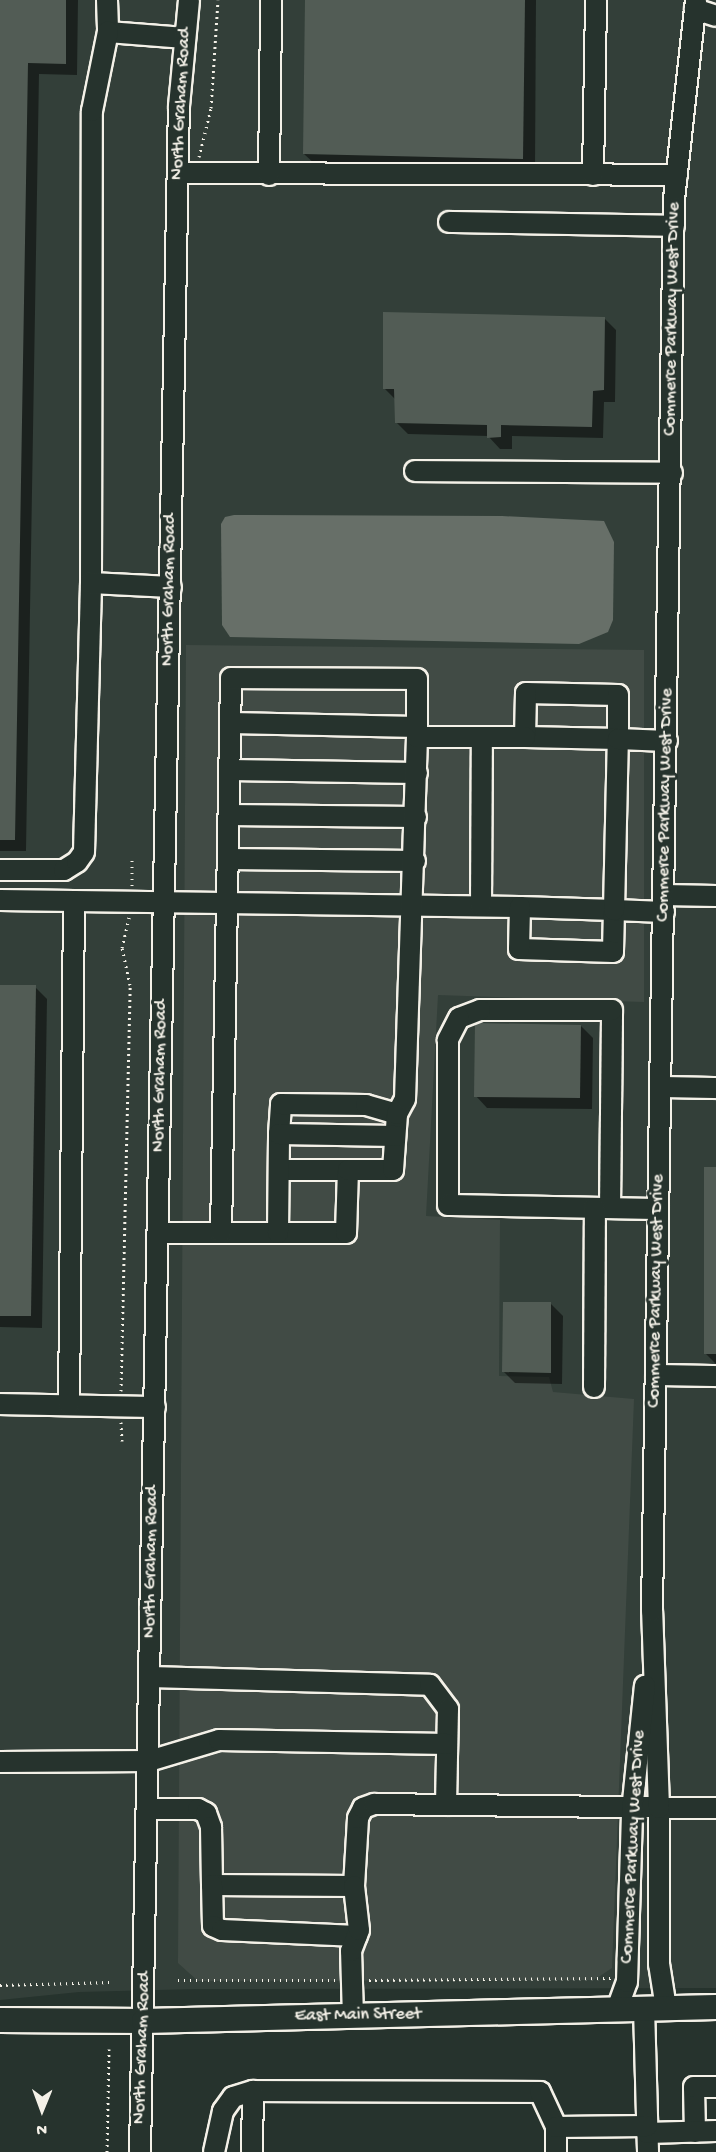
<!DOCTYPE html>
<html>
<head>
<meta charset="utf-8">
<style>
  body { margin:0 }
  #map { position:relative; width:716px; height:2152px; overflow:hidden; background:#26332d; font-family:"Gochi Hand",sans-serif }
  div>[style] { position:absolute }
  .built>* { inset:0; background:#333f39 }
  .green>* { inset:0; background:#414b45 }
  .water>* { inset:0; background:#676f68 }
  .shadow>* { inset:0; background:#0007 }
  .building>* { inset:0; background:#525c55 }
  .path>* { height:3px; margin-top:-1.5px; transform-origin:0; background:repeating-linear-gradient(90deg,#f4f1e8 0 1.5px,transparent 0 6px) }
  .roads { filter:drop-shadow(2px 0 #f4f1e8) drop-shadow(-2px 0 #f4f1e8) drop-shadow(0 2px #f4f1e8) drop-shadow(0 -2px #f4f1e8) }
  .minor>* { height:20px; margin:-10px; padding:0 10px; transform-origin:10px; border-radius:10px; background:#26332d }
  .major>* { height:24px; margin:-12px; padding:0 12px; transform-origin:12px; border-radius:12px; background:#26332d }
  span { translate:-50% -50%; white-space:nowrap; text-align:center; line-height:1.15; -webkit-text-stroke:6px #26332d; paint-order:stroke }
  .street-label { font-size:18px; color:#f4f1e8 }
  .north { position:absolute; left:12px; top:2080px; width:60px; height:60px; -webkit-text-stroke:4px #26332d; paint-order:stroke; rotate:181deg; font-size:16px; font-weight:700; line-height:24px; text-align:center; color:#f4f1e8 }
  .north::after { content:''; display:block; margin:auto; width:21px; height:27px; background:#f4f1e8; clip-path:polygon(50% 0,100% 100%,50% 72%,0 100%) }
</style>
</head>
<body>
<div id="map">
  <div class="built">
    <i style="clip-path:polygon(0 0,716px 0,716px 1988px,197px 1989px,79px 1992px,0 2000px)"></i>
  </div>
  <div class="green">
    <i style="clip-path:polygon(186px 645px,644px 650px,644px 1002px,438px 995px,426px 1216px,500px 1220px,499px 1376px,549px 1377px,553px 1392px,634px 1399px,612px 1968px,594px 1980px,198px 1981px,178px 1963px)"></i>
  </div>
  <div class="water">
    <i style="clip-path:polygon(234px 515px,502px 516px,604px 521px,614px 542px,613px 620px,608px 632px,579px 644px,230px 637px,222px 625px,221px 524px,225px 517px)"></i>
  </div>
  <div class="shadow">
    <i style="clip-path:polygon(0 0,78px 0,77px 75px,39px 74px,26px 851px,0 851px)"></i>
    <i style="clip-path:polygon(307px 0,536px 0,535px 170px,316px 165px,304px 154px)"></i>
    <i style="clip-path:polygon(604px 318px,616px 330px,615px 402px,604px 402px,603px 438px,512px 436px,512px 449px,500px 449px,488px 436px,408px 434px,396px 422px,396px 400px,385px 389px)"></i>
    <i style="clip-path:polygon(0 986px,35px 987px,47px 999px,42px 1328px,0 1327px)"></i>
    <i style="clip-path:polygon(581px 1026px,593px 1038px,592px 1109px,487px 1108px,476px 1096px)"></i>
    <i style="clip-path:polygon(716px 1169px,716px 1364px,705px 1353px)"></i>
    <i style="clip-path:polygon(551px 1304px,563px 1316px,562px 1384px,515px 1383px,503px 1371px)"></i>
  </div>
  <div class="building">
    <i style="clip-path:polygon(0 0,66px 0,66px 64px,28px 63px,15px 840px,0 840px)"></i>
    <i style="clip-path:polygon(305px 0,525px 0,523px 159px,303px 154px)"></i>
    <i style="clip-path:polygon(383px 312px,605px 317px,604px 390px,593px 391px,592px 427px,501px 425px,501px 437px,487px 438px,487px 425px,395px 423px,394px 389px,383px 389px)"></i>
    <i style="clip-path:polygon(0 985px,36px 985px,31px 1316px,0 1316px)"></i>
    <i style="clip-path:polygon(475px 1023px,581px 1025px,580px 1098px,474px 1097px)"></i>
    <i style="clip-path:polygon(704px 1167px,716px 1167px,716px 1354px,704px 1354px)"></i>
    <i style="clip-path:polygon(503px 1302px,551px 1302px,551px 1373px,502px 1372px)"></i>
  </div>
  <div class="path">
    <i style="left:199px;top:157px;width:50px;rotate:-76.2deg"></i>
    <i style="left:211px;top:108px;width:108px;rotate:-86.3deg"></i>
    <i style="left:132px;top:886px;width:28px;rotate:-90deg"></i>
    <i style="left:121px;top:1391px;width:406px;rotate:-88.7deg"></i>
    <i style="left:130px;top:985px;width:38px;rotate:-102deg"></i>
    <i style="left:122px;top:948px;width:32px;rotate:-77deg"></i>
    <i style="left:121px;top:1422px;width:19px;rotate:87deg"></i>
    <i style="left:178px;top:1980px;width:158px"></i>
    <i style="left:369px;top:1980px;width:243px;rotate:-0.5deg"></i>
    <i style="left:0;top:1985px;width:110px;rotate:-1.6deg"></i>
    <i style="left:107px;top:2152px;width:103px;rotate:-88.9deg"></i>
  </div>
  <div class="roads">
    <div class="minor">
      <i style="left:107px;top:0;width:32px;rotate:88deg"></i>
      <i style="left:108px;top:32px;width:77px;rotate:4.5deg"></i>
      <i style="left:695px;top:9px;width:22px;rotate:18deg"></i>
      <i style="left:178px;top:173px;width:499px;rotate:0.2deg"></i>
      <i style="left:269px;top:175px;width:175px;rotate:-89.3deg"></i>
      <i style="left:593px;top:175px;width:175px;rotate:-89deg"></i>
      <i style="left:449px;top:222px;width:225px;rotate:1deg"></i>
      <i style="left:415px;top:471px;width:257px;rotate:0.4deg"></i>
      <i style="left:91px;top:583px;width:472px;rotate:-89.9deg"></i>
      <i style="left:92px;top:111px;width:81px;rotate:-78.6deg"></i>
      <i style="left:526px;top:693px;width:92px;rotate:1.2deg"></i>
      <i style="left:618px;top:695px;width:44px;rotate:90deg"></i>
      <i style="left:618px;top:739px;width:93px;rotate:-178.8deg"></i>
      <i style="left:525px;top:737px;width:44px;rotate:-88.7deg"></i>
      <i style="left:231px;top:723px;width:186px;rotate:1.2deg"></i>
      <i style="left:230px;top:770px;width:187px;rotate:0.9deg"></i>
      <i style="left:229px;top:815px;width:187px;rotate:0.6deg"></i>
      <i style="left:228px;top:859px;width:187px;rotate:0.6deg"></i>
      <i style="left:0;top:870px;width:64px"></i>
      <i style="left:64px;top:870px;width:15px;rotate:-32deg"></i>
      <i style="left:77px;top:862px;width:12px;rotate:-55deg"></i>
      <i style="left:84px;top:852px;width:269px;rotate:-88.5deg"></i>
      <i style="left:91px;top:583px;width:80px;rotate:2.9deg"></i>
      <i style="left:664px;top:895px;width:52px;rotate:1.1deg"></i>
      <i style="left:0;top:900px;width:520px;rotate:0.77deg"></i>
      <i style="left:481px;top:906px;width:169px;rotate:-89.7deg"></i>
      <i style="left:520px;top:907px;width:94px;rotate:1.8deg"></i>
      <i style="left:614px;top:910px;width:42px;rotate:91.4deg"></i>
      <i style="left:613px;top:952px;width:94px;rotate:-178.2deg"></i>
      <i style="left:519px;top:949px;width:42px;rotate:-88.6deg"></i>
      <i style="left:664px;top:912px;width:50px;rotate:-177.7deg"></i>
      <i style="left:614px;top:910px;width:171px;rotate:-88.7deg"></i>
      <i style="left:618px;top:739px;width:49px;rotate:2.3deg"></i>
      <i style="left:661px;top:1087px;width:55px;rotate:1deg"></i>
      <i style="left:279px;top:1134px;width:30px;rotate:-86deg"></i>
      <i style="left:281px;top:1104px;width:85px;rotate:0.7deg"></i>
      <i style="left:366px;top:1105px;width:32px;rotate:16deg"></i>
      <i style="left:279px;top:1170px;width:69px"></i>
      <i style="left:610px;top:1208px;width:198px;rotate:-89.4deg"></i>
      <i style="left:612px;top:1010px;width:132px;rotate:180deg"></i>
      <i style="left:480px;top:1010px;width:22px;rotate:159deg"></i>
      <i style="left:459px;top:1018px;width:25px;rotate:117deg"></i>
      <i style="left:448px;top:1040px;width:165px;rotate:90deg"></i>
      <i style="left:448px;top:1205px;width:210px;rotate:1.1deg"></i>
      <i style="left:158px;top:1233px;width:188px"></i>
      <i style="left:346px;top:1233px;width:63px;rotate:-88.2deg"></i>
      <i style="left:348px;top:1170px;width:45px"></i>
      <i style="left:393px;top:1170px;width:56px;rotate:-85.9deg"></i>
      <i style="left:397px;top:1114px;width:17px;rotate:-62deg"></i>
      <i style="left:405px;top:1099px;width:362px;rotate:-88.1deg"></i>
      <i style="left:417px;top:737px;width:108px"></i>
      <i style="left:221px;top:1233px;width:555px;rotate:-88.97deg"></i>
      <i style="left:231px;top:678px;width:186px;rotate:0.3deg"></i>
      <i style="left:417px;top:679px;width:58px;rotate:90deg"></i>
      <i style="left:278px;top:1233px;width:99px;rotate:-89.4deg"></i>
      <i style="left:279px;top:1134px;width:116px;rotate:1deg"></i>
      <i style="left:656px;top:1375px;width:60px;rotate:1deg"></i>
      <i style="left:594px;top:1387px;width:179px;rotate:-89.7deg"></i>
      <i style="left:0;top:1404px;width:155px;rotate:1.1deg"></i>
      <i style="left:69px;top:1405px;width:504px;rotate:-89.43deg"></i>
      <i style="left:150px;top:1677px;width:280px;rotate:1.6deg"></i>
      <i style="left:430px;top:1685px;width:30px;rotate:53deg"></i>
      <i style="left:448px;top:1709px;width:96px;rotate:91.2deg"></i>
      <i style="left:0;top:1762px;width:149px;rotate:-0.4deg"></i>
      <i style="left:149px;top:1761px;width:73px;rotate:-16.7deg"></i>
      <i style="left:219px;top:1740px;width:228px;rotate:1deg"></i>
      <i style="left:148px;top:1809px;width:50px"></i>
      <i style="left:198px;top:1809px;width:9px;rotate:27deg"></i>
      <i style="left:206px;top:1813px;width:15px;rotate:70deg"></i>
      <i style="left:211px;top:1827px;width:58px;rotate:89deg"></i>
      <i style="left:212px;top:1885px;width:142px;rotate:0.4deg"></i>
      <i style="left:354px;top:1886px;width:68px;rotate:-86.6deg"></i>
      <i style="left:358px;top:1818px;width:11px;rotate:-63deg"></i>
      <i style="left:363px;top:1808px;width:12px;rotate:-20deg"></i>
      <i style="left:374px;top:1804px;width:342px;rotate:0.7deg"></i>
      <i style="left:212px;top:1885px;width:41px;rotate:88.6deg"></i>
      <i style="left:213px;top:1926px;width:10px;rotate:24deg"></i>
      <i style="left:222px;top:1930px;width:135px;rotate:2.5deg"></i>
      <i style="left:644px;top:2008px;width:144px;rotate:88.4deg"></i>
      <i style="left:666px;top:2008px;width:45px;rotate:-99deg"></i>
      <i style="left:659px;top:1964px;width:156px;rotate:-90deg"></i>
      <i style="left:659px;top:1808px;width:197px;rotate:-92deg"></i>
      <i style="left:652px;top:1611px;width:1412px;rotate:-89.11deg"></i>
      <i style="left:674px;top:199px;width:200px;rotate:-83.7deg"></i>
      <i style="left:617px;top:2009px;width:29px;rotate:-70deg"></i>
      <i style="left:627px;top:1982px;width:171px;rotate:-88.3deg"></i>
      <i style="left:632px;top:1811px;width:126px;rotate:-84.1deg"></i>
      <i style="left:353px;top:2017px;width:66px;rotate:-91.7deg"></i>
      <i style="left:351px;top:1951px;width:22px;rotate:-69deg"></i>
      <i style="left:359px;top:1930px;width:44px;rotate:-96.5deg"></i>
      <i style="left:695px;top:2132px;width:45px;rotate:-91.3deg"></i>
      <i style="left:694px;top:2087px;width:22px"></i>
      <i style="left:647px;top:2133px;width:69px;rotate:-1.7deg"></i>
      <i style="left:140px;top:2152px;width:2046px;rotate:-88.91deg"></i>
      <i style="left:179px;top:106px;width:106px;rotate:-84.6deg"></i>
      <i style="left:214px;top:2152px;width:42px;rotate:-77.6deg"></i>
      <i style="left:223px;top:2111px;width:17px;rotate:-54deg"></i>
      <i style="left:233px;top:2097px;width:21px;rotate:-17deg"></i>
      <i style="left:253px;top:2091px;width:287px;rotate:0.2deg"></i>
      <i style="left:540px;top:2092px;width:38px;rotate:65deg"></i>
      <i style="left:252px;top:2152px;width:61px;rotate:-89.1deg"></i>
      <i style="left:556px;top:2152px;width:25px;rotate:-90deg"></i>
      <i style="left:556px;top:2127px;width:91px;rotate:-0.6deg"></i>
    </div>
    <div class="major">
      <i style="left:0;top:2020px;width:144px;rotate:0.4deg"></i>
      <i style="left:144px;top:2021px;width:572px;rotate:-1.4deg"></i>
    </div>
  </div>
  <div class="street-label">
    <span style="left:182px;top:104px;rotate:-87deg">North Graham Road</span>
    <span style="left:673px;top:319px;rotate:-89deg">Commerce Parkway West Drive</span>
    <span style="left:170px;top:590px;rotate:-89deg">North Graham Road</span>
    <span style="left:666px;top:805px;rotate:-89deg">Commerce Parkway West Drive</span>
    <span style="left:161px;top:1076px;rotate:-89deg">North Graham Road</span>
    <span style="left:657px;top:1291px;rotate:-89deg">Commerce Parkway West Drive</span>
    <span style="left:152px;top:1562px;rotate:-89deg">North Graham Road</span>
    <span style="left:634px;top:1847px;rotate:-87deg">Commerce Parkway West Drive</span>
    <span style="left:358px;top:2016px;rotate:-1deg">East Main Street</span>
    <span style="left:143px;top:2048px;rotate:-88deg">North Graham Road</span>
  </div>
  <div class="north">N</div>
</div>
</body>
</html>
